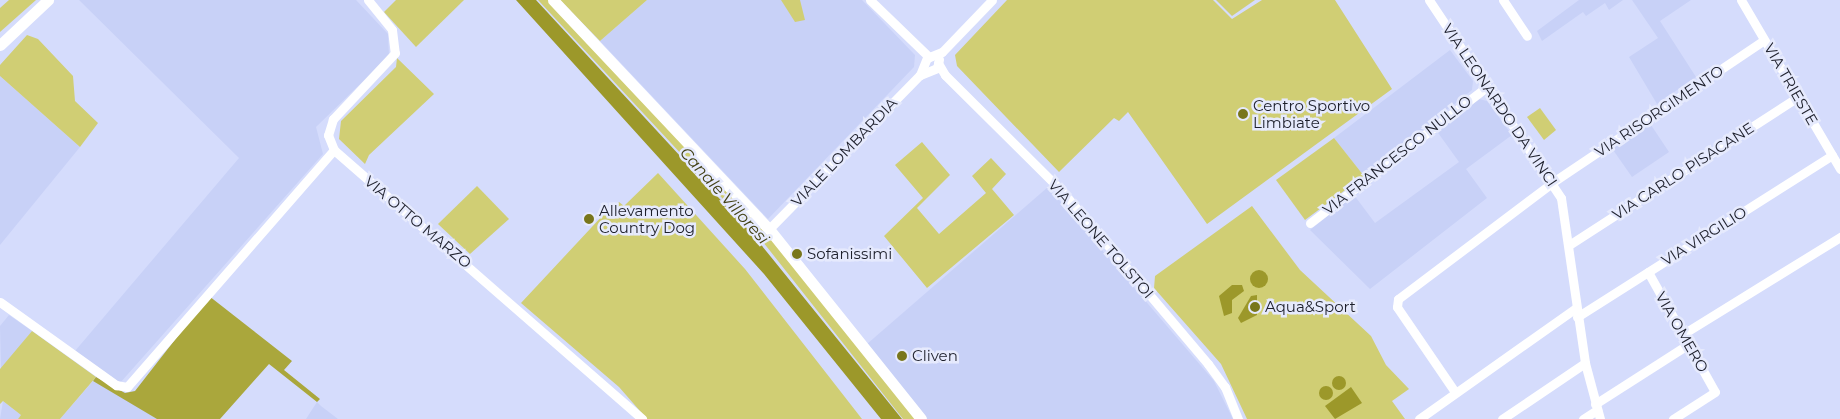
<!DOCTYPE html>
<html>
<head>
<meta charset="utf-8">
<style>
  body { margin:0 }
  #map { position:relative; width:1840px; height:419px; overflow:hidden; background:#d5dcfc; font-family:Montserrat,sans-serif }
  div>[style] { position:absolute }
  .built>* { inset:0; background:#c8d1f7 }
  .green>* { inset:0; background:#d0ce74 }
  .forest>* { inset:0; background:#aaa73c }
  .water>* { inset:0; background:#9c982a }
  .round { border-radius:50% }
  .minor>* { height:9px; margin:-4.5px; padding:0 4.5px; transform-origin:4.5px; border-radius:4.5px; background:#fff }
  .tertiary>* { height:11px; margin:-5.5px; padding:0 5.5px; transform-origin:5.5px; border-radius:5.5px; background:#fff }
  .dots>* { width:14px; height:14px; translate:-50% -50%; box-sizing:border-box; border:2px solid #e6eafd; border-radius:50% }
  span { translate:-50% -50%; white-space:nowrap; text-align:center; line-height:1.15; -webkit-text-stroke:5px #e6eafd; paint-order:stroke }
  .street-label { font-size:15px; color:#1d1f2b }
  .poi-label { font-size:15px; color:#1d1f2b }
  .left { translate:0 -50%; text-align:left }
  .water-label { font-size:16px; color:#424115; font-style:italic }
</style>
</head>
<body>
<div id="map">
  <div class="built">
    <i style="clip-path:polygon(79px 0,356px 0,388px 34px,389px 56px,316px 127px,323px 154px,120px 383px,75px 351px,239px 158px)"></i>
    <i style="clip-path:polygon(647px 0,862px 0,915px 55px,914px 67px,768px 219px,600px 41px)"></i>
    <i style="clip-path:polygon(1579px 0,1623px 0,1609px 10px,1605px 3px,1586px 16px,1583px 12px,1542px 41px,1537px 31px)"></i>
    <i style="clip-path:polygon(1632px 0,1691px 0,1660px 21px,1696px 77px,1657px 104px,1629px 57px,1658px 38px)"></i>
    <i style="clip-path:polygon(1450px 50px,1473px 81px,1472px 90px,1364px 176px,1334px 138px)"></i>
    <i style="clip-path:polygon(0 76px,80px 147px,0 245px)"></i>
    <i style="clip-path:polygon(1479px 99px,1487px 101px,1512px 135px,1466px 169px,1487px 198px,1370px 289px,1310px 230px,1354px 195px,1375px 223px,1459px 162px,1436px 130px)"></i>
    <i style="clip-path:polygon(1649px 122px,1669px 152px,1632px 177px,1611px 147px)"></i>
    <i style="clip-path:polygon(1048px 187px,1214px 381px,1233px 419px,926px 419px,867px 344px)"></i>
    <i style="clip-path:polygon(9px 315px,32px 331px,1px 370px,0 326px)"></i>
    <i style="clip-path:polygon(93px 381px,154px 414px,157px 419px,60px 419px)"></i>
    <i style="clip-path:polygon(3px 401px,21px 415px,18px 419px,0 419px)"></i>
    <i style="clip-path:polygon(317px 402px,321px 406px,338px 419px,306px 419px)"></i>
  </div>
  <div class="green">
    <i style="clip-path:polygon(9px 0,36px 0,0 32px,0 8px)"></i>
    <i style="clip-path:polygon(396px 0,464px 0,416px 47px,384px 12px)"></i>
    <i style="clip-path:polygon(538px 0,550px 0,760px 225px,916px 419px,903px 419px,763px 242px)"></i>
    <i style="clip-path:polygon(560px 0,647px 0,600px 41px)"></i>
    <i style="clip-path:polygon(781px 0,800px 0,805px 20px,795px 22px)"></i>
    <i style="clip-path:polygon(1007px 0,1213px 0,1232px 19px,1262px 0,1335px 0,1392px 89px,1207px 224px,1128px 112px,1119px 121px,1114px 118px,1059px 172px,957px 66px,955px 55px)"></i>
    <i style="clip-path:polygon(1216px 0,1255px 0,1232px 16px)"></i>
    <i style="clip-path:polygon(27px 35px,38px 39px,73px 76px,75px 101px,98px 123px,80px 147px,0 76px,0 65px)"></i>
    <i style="clip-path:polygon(397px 58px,434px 94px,369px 155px,365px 164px,339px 139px,341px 121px,396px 67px)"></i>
    <i style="clip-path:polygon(1540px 108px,1556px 130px,1544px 140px,1527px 117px)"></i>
    <i style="clip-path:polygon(1334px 138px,1364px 176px,1305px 220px,1276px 180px)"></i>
    <i style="clip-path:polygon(922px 142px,950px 175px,917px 208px,939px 234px,986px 193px,972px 176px,991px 158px,1006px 174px,992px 189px,1014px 215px,927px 288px,884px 236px,923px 198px,895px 165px)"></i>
    <i style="clip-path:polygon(658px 173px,745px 269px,862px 419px,647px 419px,619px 387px,521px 303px,604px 214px,619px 202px,624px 206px)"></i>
    <i style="clip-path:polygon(477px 186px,509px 219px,470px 254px,438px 224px)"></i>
    <i style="clip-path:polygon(1252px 206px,1300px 270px,1371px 336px,1386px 365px,1409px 389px,1392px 401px,1405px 419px,1247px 419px,1221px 364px,1154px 288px,1155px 276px)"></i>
    <i style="clip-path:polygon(32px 331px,96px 377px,60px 419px,18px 419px,21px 415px,3px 401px,0 404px,0 369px)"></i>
  </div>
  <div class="forest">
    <i style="clip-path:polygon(209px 296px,292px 361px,284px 370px,320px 399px,317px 402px,269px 364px,220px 419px,157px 419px,93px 381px,96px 377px,125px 393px,135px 391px)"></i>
  </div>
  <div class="water">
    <i style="clip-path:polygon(516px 0,536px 0,754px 236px,902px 419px,881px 419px,764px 274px)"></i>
    <i class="round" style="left:1250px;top:270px;width:18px;height:18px"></i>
    <i style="clip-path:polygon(1232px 285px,1242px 285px,1244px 291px,1232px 300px,1232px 313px,1224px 316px,1219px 296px)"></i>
    <i style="clip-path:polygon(1257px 295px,1257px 315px,1241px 323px,1238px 318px,1251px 296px)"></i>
    <i class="round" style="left:1332px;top:376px;width:14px;height:14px"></i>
    <i class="round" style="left:1319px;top:386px;width:14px;height:14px"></i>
    <i style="clip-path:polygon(1351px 387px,1362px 403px,1335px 419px,1325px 406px)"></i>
  </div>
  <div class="minor">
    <i style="left:368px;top:0;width:38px;rotate:51deg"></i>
    <i style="left:392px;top:30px;width:23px;rotate:83deg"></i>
    <i style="left:395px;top:53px;width:91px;rotate:133.2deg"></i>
    <i style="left:333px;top:119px;width:17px;rotate:107deg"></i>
    <i style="left:328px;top:135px;width:16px;rotate:68deg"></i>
    <i style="left:334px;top:150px;width:409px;rotate:41.1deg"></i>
    <i style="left:870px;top:0;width:82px;rotate:44deg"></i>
    <i style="left:1429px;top:0;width:238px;rotate:56.3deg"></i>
    <i style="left:1561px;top:198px;width:167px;rotate:81.7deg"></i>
    <i style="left:1585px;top:363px;width:58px;rotate:75deg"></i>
    <i style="left:1503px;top:0;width:43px;rotate:56.3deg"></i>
    <i style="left:1741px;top:0;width:196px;rotate:59.6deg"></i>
    <i style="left:938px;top:63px;width:14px;rotate:60deg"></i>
    <i style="left:945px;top:75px;width:163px;rotate:44.8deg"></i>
    <i style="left:1061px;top:190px;width:228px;rotate:49.8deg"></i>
    <i style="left:1208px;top:364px;width:29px;rotate:54deg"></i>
    <i style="left:1225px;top:387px;width:35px;rotate:68deg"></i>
    <i style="left:920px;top:75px;width:18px;rotate:-22deg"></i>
    <i style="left:937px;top:68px;width:9px;rotate:-77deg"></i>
    <i style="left:1310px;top:223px;width:221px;rotate:-37.6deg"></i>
    <i style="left:769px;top:229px;width:216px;rotate:-45.6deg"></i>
    <i style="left:920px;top:75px;width:18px;rotate:-68deg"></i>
    <i style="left:927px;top:58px;width:16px;rotate:-22deg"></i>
    <i style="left:942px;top:52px;width:72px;rotate:-46.1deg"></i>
    <i style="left:1569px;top:245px;width:273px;rotate:-32.9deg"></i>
    <i style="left:1648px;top:272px;width:137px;rotate:60.8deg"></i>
    <i style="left:1715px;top:392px;width:50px;rotate:147.3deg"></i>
    <i style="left:0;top:302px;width:143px;rotate:35.6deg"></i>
    <i style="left:116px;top:385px;width:11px;rotate:10deg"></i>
    <i style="left:127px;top:387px;width:315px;rotate:-48.9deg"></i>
    <i style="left:1577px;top:317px;width:302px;rotate:-32.4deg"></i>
    <i style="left:1683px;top:334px;width:185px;rotate:-31.7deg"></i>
    <i style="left:1455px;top:392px;width:103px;rotate:-124.3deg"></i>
    <i style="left:1397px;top:307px;width:8px;rotate:-83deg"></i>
    <i style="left:1398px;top:299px;width:194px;rotate:-37deg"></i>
    <i style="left:1553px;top:182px;width:254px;rotate:-33.9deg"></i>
    <i style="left:1595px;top:404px;width:112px;rotate:-32.6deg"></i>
    <i style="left:1419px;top:419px;width:192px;rotate:-35.3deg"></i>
    <i style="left:1502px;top:419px;width:100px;rotate:-34deg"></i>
    <i style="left:1583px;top:419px;width:17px;rotate:-33deg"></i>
  </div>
  <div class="tertiary">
    <i style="left:553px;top:0;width:315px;rotate:46.7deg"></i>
    <i style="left:769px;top:229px;width:243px;rotate:51.3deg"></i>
    <i style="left:0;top:45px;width:66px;rotate:-43.2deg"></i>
  </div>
  <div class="dots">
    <i style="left:1243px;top:114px;background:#78761b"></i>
    <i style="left:589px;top:219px;background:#78761b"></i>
    <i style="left:797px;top:254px;background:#78761b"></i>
    <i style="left:1255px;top:307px;background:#78761b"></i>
    <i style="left:902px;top:356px;background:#78761b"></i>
  </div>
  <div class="street-label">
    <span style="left:1791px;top:84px;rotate:60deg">VIA TRIESTE</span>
    <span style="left:1500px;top:105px;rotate:56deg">VIA LEONARDO DA VINCI</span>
    <span style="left:1659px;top:111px;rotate:-34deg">VIA RISORGIMENTO</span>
    <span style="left:844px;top:152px;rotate:-46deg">VIALE LOMBARDIA</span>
    <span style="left:1397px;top:155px;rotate:-38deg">VIA FRANCESCO NULLO</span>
    <span style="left:1683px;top:171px;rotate:-33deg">VIA CARLO PISACANE</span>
    <span style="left:418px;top:222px;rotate:40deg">VIA OTTO MARZO</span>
    <span style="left:1704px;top:236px;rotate:-32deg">VIA VIRGILIO</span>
    <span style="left:1101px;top:239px;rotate:49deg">VIA LEONE TOLSTOI</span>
    <span style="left:1682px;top:332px;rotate:60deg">VIA OMERO</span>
  </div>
  <div class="poi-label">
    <span class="left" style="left:1253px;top:114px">Centro Sportivo<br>Limbiate</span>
    <span class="left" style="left:599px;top:219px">Allevamento<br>Country Dog</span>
    <span class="left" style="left:807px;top:254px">Sofanissimi</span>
    <span class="left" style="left:1265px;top:307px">Aqua&amp;Sport</span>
    <span class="left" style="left:912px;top:356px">Cliven</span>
  </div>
  <div class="water-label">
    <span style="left:724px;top:196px;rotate:48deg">Canale Villoresi</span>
  </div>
</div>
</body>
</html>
